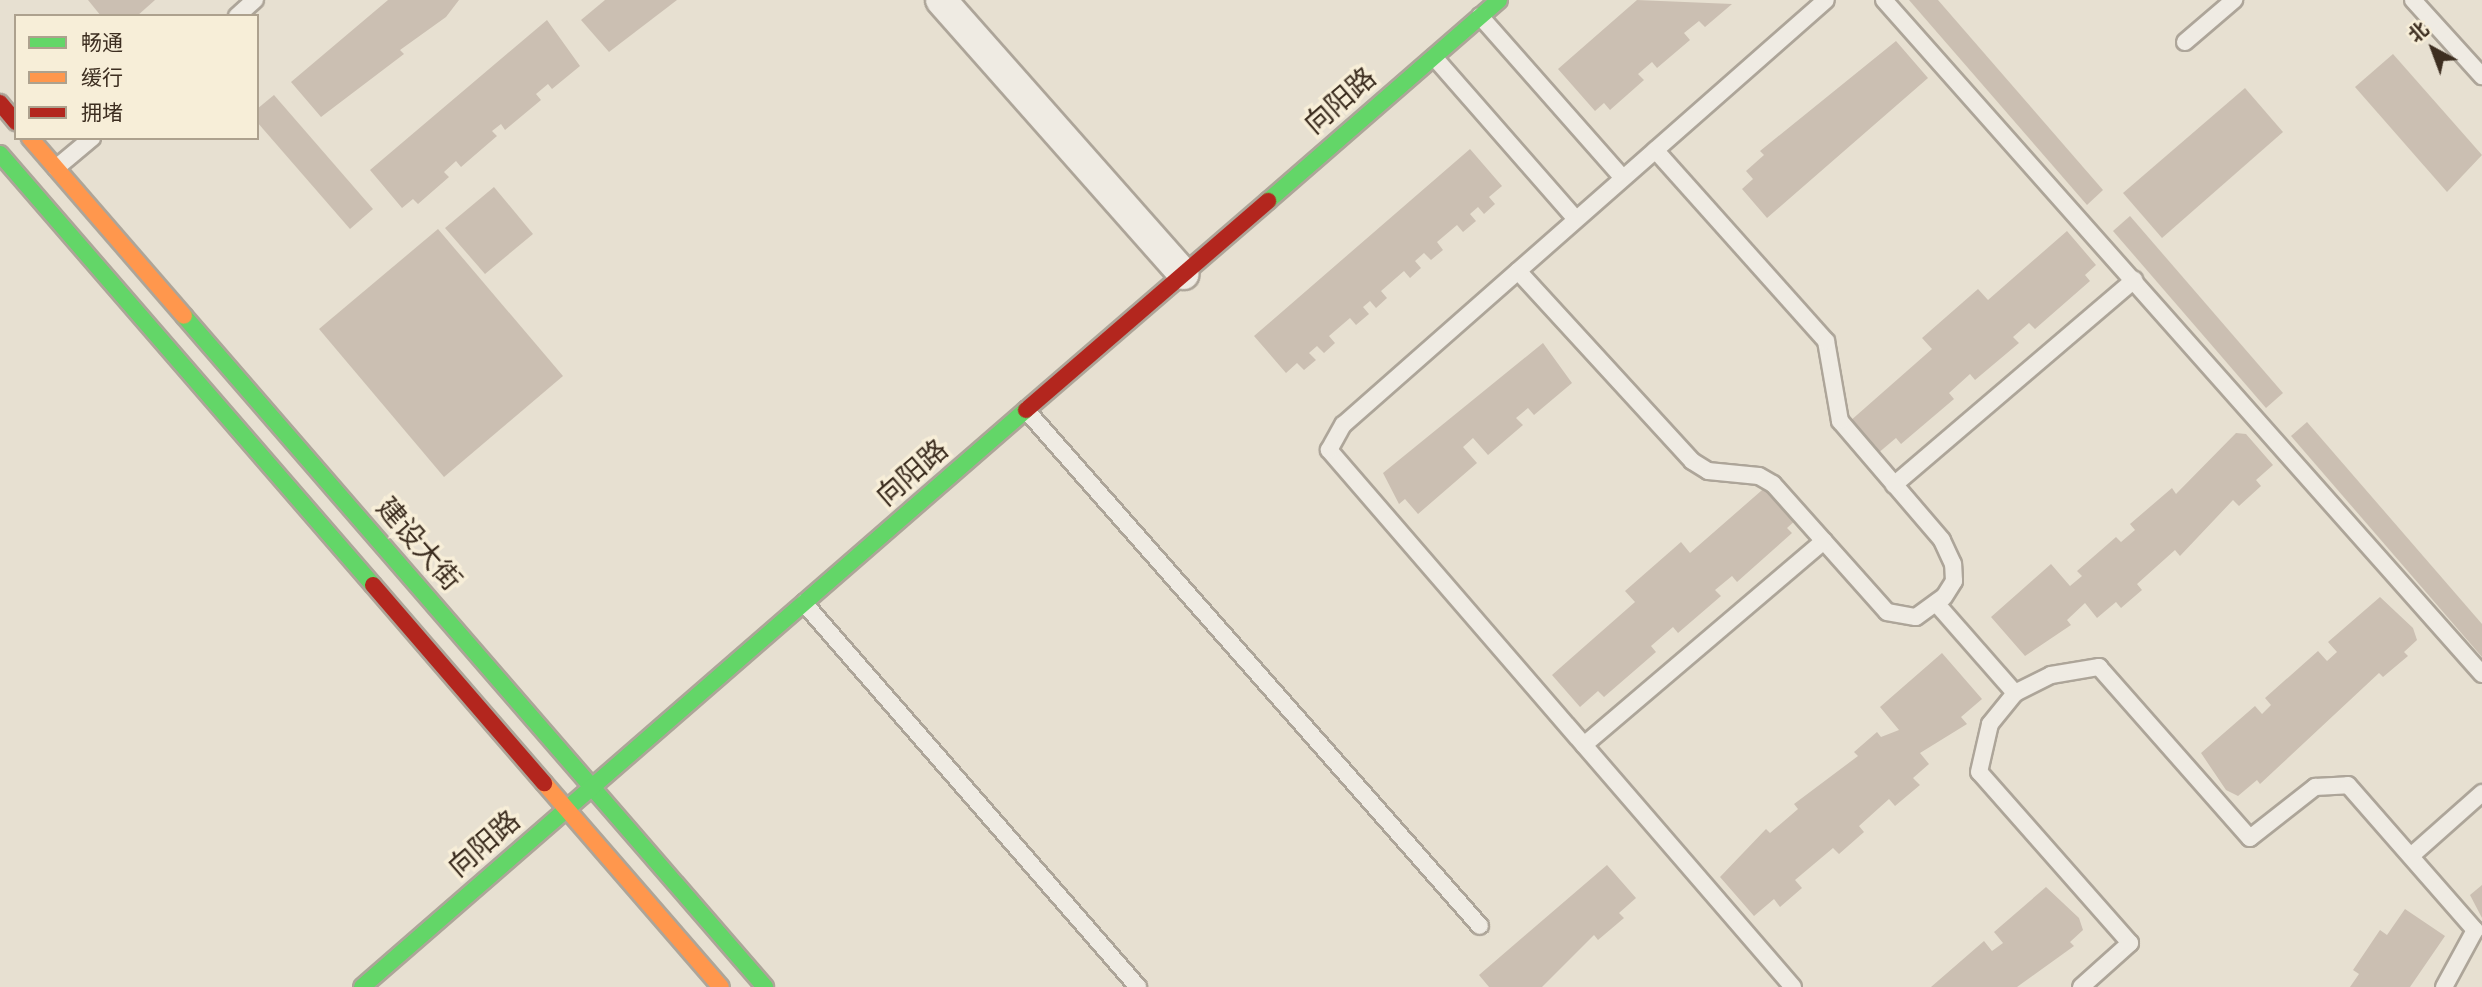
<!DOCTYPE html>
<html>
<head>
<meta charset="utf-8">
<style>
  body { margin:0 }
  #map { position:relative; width:2482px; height:987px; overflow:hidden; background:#e7e0d1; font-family:Spectral,"Noto Sans SC",serif }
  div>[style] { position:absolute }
  .building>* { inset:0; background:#cbbfb2 }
  .roads { filter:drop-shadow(2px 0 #ada599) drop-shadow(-2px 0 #ada599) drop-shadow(0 2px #ada599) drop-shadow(0 -2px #ada599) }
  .lane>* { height:16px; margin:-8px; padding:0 8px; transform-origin:8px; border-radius:8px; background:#efebe3 }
  .street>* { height:30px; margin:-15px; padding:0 15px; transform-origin:15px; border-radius:15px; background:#efebe3 }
  .fast>* { height:16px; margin:-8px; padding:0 8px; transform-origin:8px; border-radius:8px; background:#63d668 }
  .slow>* { height:16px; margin:-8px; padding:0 8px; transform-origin:8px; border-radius:8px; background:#ff974d }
  .jam>* { height:16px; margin:-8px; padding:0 8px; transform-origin:8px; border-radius:8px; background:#b3261e }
  span { translate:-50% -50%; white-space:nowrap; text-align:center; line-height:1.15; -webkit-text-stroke:7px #f7eed8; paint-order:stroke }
  .street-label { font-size:28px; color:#3d2e20 }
  .legend { position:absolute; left:14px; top:14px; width:245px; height:126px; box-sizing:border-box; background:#f7eed8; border:2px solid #ada18e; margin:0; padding:9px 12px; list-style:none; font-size:21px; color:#3d2e20 }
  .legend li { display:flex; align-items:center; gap:14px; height:35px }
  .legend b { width:35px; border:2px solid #ada18e }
  .north { position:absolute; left:2398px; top:14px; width:70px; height:70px; -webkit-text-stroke:5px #f7eed8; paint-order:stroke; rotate:319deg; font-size:19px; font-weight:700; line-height:28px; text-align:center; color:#3d2e20 }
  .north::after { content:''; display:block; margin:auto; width:24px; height:32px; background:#3d2e20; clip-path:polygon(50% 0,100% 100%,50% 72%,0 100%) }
</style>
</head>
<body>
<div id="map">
  <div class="building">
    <i style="clip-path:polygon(88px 0,155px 0,137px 16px,101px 16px)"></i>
    <i style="clip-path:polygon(388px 0,459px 0,446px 17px,400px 50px,404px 54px,321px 117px,291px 82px)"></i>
    <i style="clip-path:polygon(605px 0,677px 0,609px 52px,581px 20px)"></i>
    <i style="clip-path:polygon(1637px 0,1732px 4px,1705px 27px,1699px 21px,1684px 33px,1690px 40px,1657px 68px,1652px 62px,1638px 74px,1644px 80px,1610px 110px,1604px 103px,1595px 111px,1558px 69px)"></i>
    <i style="clip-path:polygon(1909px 0,1938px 0,2103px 190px,2087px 205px)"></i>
    <i style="clip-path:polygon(547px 20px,580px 66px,552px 89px,548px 84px,536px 94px,541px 100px,505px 130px,501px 124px,492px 131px,497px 136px,461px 167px,456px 161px,444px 172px,449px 177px,418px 204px,413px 199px,402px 208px,370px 170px)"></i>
    <i style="clip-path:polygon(1896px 41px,1928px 78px,1767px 218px,1742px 189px,1753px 179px,1746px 171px,1764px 155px,1760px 151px)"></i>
    <i style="clip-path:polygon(2393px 54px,2482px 155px,2447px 192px,2355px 87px)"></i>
    <i style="clip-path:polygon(2245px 88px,2283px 132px,2162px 238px,2123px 193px)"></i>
    <i style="clip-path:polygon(274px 95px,373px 209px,350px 229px,257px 122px,257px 109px)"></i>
    <i style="clip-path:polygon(1470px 149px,1502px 186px,1489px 197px,1495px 204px,1484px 214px,1478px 207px,1470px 214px,1476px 221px,1463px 232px,1457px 225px,1437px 242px,1443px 250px,1431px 260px,1424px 253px,1415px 261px,1421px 268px,1410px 278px,1404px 271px,1381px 291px,1387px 298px,1376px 308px,1370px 301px,1363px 307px,1369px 314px,1356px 325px,1350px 318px,1329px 336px,1335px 343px,1324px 353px,1317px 346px,1309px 353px,1316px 360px,1304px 370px,1297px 363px,1286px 373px,1254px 336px)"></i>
    <i style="clip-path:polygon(494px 187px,533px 234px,485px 274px,445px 228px)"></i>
    <i style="clip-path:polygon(2130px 216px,2283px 393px,2266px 408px,2113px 231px)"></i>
    <i style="clip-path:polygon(438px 229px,563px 376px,444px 477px,319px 329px)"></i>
    <i style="clip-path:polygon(2067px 231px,2096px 265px,2085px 275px,2090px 281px,2035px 329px,2029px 323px,2013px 337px,2019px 343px,1975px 380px,1970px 374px,1949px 393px,1954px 399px,1901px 444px,1896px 438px,1877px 454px,1849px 422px,1932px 349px,1922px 338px,1978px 289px,1988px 300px)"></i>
    <i style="clip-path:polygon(1543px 343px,1572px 383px,1534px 415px,1528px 408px,1516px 418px,1523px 425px,1488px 455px,1473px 438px,1463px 447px,1477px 463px,1418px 514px,1405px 499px,1399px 504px,1383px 473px)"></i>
    <i style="clip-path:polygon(2307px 422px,2482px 624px,2482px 657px,2291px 436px)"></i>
    <i style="clip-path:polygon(2236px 433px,2246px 434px,2273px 465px,2256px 480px,2261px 486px,2239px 506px,2233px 500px,2180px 556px,2175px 550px,2137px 584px,2142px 590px,2121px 608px,2116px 602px,2097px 618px,2085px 603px,2067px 620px,2071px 625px,2025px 656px,1991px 617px,2051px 564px,2070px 586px,2082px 576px,2077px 571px,2116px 537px,2121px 542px,2135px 530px,2130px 524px,2172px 488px,2176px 494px)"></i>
    <i style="clip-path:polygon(1769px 484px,1798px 518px,1787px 528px,1792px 533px,1737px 582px,1732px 576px,1715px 590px,1721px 596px,1678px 633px,1673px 627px,1651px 646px,1656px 652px,1604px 697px,1598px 691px,1580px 707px,1552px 675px,1635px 602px,1625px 591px,1681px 542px,1690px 553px)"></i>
    <i style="clip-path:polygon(2380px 597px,2413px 628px,2417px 640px,2404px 652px,2408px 656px,2383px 677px,2379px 673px,2260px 784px,2257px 780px,2238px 796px,2226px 790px,2201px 753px,2255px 706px,2262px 714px,2271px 705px,2265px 698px,2318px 651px,2327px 661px,2337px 652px,2328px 642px)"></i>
    <i style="clip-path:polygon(1942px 653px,1982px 699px,1961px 717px,1967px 724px,1920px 753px,1929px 764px,1913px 778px,1920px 785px,1895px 806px,1889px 799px,1859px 826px,1864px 832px,1839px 854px,1833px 848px,1795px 880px,1802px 888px,1780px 907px,1774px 899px,1754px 916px,1720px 877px,1766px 829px,1770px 833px,1798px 809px,1794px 804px,1858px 756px,1854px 752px,1877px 732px,1881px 737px,1899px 730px,1880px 707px)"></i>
    <i style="clip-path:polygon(1607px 865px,1636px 898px,1619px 913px,1624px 918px,1598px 940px,1594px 935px,1542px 987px,1489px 987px,1479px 975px)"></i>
    <i style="clip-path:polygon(2482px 885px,2482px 918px,2470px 895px)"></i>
    <i style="clip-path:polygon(2046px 887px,2079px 918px,2083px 930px,2070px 942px,2074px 946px,2017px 987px,1931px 987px,1984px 941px,1992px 951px,2003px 943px,1994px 932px)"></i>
    <i style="clip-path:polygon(2405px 909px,2445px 936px,2410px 987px,2350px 987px,2359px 974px,2353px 970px,2380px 930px,2387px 935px)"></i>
  </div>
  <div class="roads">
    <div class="lane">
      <i style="left:1884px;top:0;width:901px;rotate:48.42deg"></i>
      <i style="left:2413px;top:0;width:103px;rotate:47.8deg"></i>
      <i style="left:237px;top:16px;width:24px;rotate:-42deg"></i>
      <i style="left:1480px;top:16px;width:216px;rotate:48.6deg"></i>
      <i style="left:2185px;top:42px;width:65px;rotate:-40.6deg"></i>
      <i style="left:1434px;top:57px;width:215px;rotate:48.8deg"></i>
      <i style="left:56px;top:168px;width:47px;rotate:-39.8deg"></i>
      <i style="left:1518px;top:271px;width:258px;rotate:47.5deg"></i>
      <i style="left:1692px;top:461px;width:19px;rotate:32deg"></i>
      <i style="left:1708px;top:471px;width:51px;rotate:5.6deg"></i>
      <i style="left:1759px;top:476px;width:16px;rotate:30deg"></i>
      <i style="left:1773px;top:484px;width:171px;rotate:48.3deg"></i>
      <i style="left:1887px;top:612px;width:29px;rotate:10deg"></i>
      <i style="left:1916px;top:617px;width:34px;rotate:-36deg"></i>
      <i style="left:1944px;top:597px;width:19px;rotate:-58deg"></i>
      <i style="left:1954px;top:581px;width:17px;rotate:-93deg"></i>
      <i style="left:1953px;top:564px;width:26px;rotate:-115deg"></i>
      <i style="left:1942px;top:540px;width:157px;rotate:-130.6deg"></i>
      <i style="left:1840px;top:421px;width:81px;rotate:-99.9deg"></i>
      <i style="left:1826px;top:341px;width:256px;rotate:-131.8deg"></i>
      <i style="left:1026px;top:410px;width:687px;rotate:48.66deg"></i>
      <i style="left:1894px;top:485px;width:316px;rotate:-40.5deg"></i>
      <i style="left:804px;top:603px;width:509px;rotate:48.98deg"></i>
      <i style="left:1936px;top:603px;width:120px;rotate:48.7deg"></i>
      <i style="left:1584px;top:745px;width:315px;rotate:-40.4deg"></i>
      <i style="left:2411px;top:856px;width:95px;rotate:-41.6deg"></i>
      <i style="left:1793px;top:987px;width:710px;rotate:-130.83deg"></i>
      <i style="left:1329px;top:450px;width:29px;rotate:-61deg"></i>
      <i style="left:1343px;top:425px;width:643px;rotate:-41.35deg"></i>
      <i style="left:2081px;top:987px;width:66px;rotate:-41.9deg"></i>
      <i style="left:2130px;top:943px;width:228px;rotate:-131.4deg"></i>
      <i style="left:1979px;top:772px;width:49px;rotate:-77.1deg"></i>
      <i style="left:1990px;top:724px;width:40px;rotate:-51deg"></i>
      <i style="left:2015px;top:693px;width:40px;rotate:-26.6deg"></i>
      <i style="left:2051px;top:675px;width:49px;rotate:-9.5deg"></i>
      <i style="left:2099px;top:667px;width:228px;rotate:48.6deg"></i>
      <i style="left:2250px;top:838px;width:83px;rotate:-38.1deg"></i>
      <i style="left:2315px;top:787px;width:33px;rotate:-3deg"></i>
      <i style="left:2348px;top:785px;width:193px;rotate:48.8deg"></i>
      <i style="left:2475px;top:930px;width:65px;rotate:118.5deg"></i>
    </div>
    <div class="street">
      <i style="left:941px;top:0;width:366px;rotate:48.5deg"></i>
    </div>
    <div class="fast">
      <i style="left:0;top:154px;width:570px;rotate:49.13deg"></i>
      <i style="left:1268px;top:201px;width:306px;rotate:-41deg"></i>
      <i style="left:184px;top:316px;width:888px;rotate:49.11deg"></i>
      <i style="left:362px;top:987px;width:880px;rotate:-40.99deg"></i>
    </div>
    <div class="slow">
      <i style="left:30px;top:138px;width:235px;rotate:49.1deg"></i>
      <i style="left:544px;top:783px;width:270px;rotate:49.1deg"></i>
    </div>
    <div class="jam">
      <i style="left:0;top:103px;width:25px;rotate:50deg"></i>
      <i style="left:1026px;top:410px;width:320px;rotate:-40.8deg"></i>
      <i style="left:373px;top:585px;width:262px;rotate:49.2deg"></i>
    </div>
  </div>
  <div class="street-label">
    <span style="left:1341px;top:102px;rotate:-41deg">向阳路</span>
    <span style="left:913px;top:474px;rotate:-41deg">向阳路</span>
    <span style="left:418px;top:545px;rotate:49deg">建设大街</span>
    <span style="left:485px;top:845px;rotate:-41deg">向阳路</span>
  </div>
  <ul class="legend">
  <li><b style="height:9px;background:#63d668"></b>畅通</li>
  <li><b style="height:9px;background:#ff974d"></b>缓行</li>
  <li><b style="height:9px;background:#b3261e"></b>拥堵</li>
  </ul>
  <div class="north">北</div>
</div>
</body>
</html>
